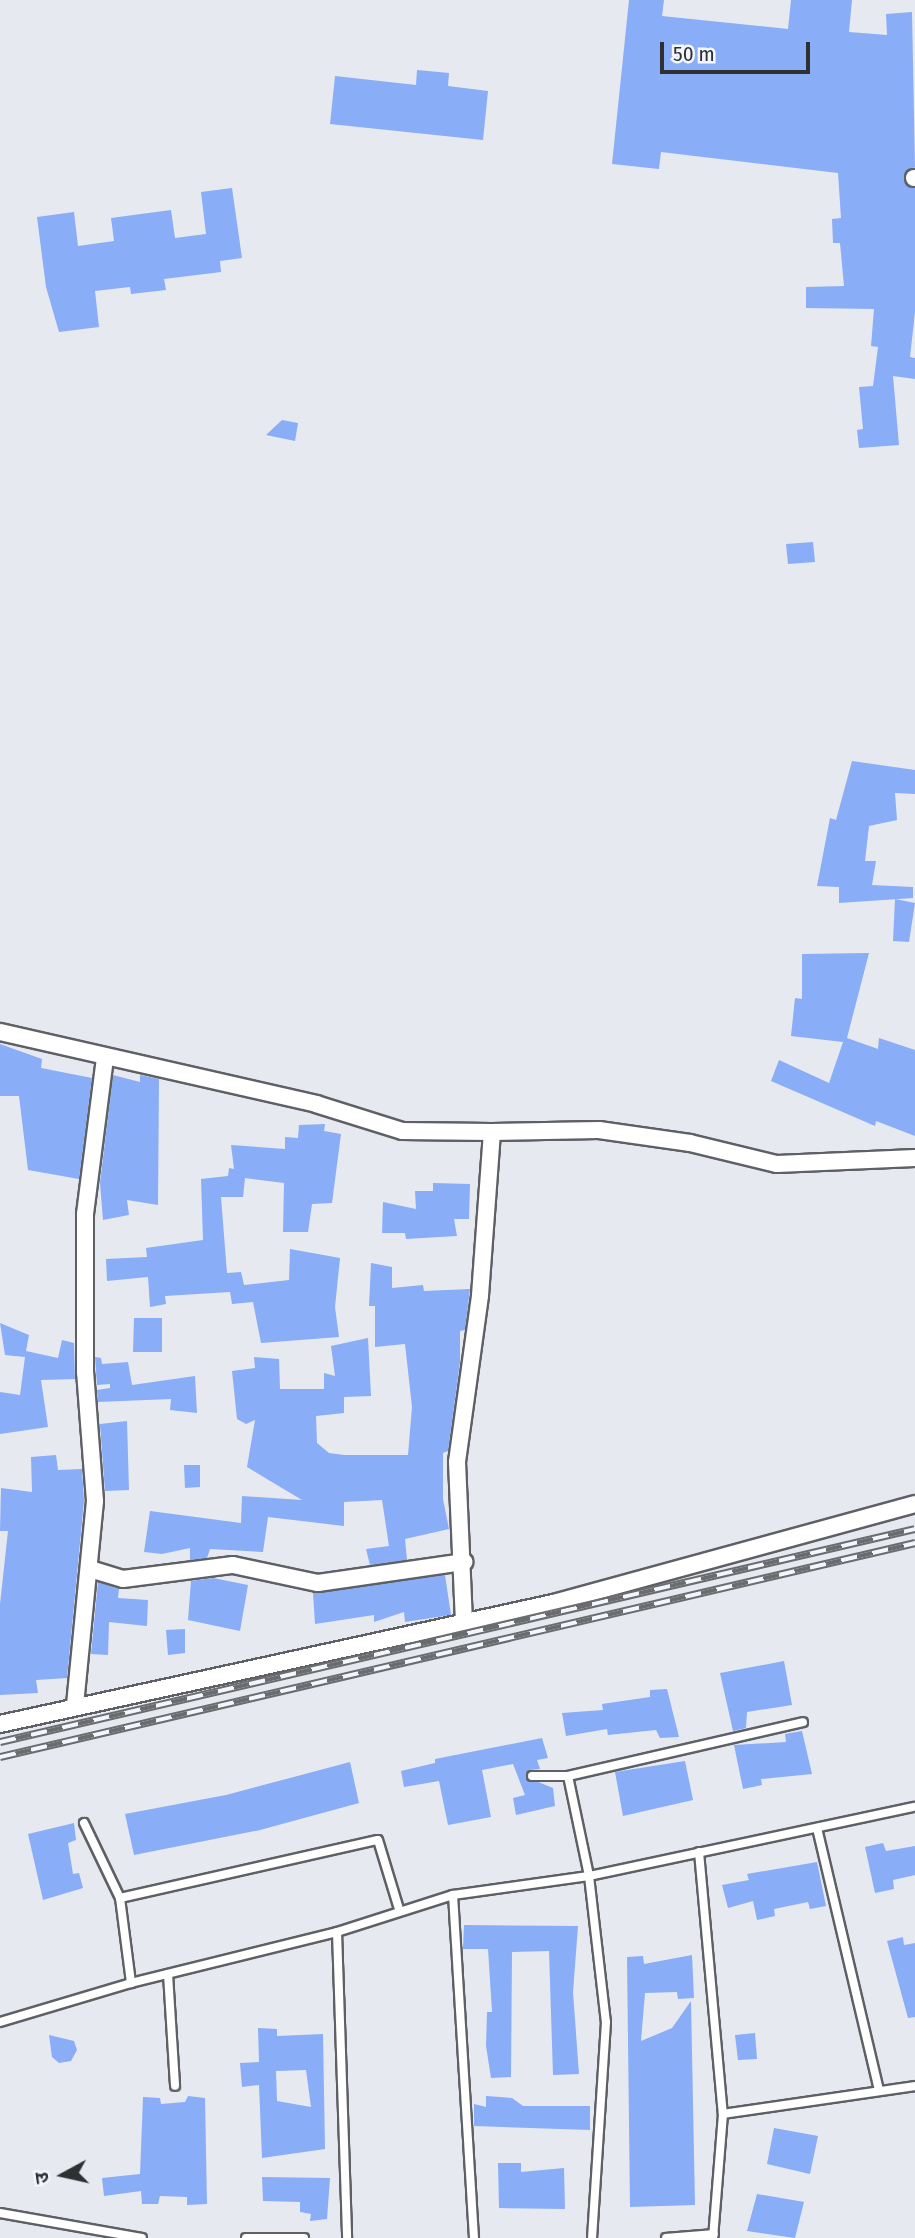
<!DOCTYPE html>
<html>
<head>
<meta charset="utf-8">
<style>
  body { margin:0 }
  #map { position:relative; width:915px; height:2238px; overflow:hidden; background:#e6e9ef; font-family:"Fira Sans Condensed","Noto Sans Devanagari",sans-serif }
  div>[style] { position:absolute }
  .building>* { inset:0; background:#89adf7 }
  .roads { filter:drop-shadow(2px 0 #5e6065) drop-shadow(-2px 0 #5e6065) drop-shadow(0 2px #5e6065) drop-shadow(0 -2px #5e6065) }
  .lane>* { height:8px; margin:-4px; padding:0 4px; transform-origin:4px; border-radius:4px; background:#fff }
  .street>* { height:16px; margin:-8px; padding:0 8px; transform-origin:8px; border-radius:8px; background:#fff }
  .rail>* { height:8px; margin-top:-4px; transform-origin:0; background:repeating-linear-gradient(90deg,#f3f6fc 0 16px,#6a6c6f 0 32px); box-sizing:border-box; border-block:2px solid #6a6c6f }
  span { translate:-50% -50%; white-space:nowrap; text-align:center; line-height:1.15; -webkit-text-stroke:6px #f3f6fc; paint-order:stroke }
  .north { position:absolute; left:28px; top:2140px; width:70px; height:70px; -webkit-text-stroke:5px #f3f6fc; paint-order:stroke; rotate:262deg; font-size:19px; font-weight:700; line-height:28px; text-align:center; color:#2f3033 }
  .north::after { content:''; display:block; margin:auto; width:24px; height:32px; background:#2f3033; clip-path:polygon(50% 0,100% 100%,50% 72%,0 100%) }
  .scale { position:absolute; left:660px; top:42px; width:150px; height:32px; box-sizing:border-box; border:4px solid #2f3033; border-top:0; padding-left:9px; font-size:21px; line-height:24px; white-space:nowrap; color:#2f3033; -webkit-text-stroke:5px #f3f6fc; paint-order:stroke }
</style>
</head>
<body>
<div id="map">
  <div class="building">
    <i style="clip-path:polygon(629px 0,664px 0,662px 16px,788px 29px,791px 0,852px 0,849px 32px,887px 35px,886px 14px,912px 12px,915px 167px,904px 179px,915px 188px,915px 312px,910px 357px,915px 358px,915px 379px,893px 376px,899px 445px,859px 448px,857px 430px,863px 429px,859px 387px,873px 386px,878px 347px,871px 346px,874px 309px,806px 308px,806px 287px,844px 286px,840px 243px,833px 243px,832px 219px,841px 218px,838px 173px,661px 152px,659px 169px,612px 164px)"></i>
    <i style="clip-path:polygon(417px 70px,449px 73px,448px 86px,488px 91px,483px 140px,330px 124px,335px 76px,416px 85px)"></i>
    <i style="clip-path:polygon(232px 188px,242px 258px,220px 261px,221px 272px,164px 279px,166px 290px,131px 294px,130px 287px,95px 291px,99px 327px,59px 332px,46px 287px,37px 217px,74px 212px,78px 246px,114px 241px,111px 218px,171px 210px,175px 238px,206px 234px,201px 192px)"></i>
    <i style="clip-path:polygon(282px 420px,298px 423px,295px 441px,266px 435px)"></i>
    <i style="clip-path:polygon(813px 542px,815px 562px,788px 564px,786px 544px)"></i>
    <i style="clip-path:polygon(852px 761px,915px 770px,915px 794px,895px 793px,897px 820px,869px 826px,865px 861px,876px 861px,872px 885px,913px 887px,913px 898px,839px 903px,839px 887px,817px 886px,830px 818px,836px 820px)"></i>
    <i style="clip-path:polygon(895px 899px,915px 903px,909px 942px,893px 941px)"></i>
    <i style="clip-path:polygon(869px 953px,847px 1038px,878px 1049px,879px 1038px,915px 1050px,915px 1136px,876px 1121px,875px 1126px,771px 1081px,779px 1060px,829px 1083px,843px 1042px,791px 1036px,795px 998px,802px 999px,802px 954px)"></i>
    <i style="clip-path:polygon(0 1044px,42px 1059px,41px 1068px,92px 1078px,79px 1179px,28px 1170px,19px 1096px,0 1096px)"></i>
    <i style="clip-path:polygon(113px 1075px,140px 1082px,140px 1075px,159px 1079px,158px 1205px,127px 1200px,129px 1215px,103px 1220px,100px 1183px)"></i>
    <i style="clip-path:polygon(325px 1124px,324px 1131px,341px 1134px,332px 1203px,312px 1204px,308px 1232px,283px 1232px,284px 1183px,245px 1178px,243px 1197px,221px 1197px,227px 1273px,241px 1272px,244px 1285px,289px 1280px,290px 1249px,340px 1258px,335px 1307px,339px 1337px,261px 1343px,253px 1302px,232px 1304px,230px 1292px,165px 1296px,166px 1304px,150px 1307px,148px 1277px,107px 1281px,106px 1259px,147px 1257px,146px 1248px,203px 1240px,201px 1179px,228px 1176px,229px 1168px,234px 1169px,231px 1145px,285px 1149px,285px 1137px,298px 1138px,299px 1125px)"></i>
    <i style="clip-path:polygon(433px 1183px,470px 1184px,469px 1219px,454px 1219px,457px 1236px,406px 1239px,405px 1233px,382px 1233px,383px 1202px,416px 1209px,415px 1191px,433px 1191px)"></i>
    <i style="clip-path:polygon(371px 1263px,392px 1267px,392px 1288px,423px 1285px,424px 1291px,470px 1289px,465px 1330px,460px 1331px,460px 1362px,448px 1451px,443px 1453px,443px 1499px,449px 1529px,405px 1539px,407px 1560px,370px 1565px,366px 1549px,389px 1546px,382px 1500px,344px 1502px,344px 1526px,268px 1517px,263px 1552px,210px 1549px,207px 1558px,190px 1560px,190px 1548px,162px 1554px,144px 1552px,150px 1511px,241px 1523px,242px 1496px,302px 1500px,247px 1467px,255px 1420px,246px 1424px,237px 1419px,232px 1371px,255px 1368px,254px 1357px,279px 1359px,280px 1389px,324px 1389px,324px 1373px,335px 1376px,331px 1346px,368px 1338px,371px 1396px,344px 1397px,344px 1413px,316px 1416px,317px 1443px,329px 1453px,344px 1455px,408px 1455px,412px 1407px,405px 1344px,375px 1347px,375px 1306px,369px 1306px)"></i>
    <i style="clip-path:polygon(134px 1318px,162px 1318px,162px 1352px,133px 1352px)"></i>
    <i style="clip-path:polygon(0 1323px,29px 1335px,26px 1351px,58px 1358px,62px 1340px,74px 1343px,75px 1379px,41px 1380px,48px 1427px,0 1434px,0 1392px,20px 1395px,25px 1357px,5px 1355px)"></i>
    <i style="clip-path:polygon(95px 1357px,101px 1358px,102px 1364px,128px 1362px,132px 1385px,195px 1376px,197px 1413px,170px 1410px,171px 1399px,98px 1402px,97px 1390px,110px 1388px,110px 1384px,97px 1385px)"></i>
    <i style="clip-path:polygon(127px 1421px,129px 1490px,105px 1491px,100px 1424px)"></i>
    <i style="clip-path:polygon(56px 1455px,58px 1470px,82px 1469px,84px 1501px,67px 1678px,36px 1680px,38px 1693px,0 1695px,0 1604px,8px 1531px,0 1531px,1px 1488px,32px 1492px,31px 1457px)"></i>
    <i style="clip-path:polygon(184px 1465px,200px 1465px,200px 1487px,185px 1488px)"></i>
    <i style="clip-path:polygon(445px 1575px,451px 1615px,405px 1622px,404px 1612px,374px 1622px,374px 1615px,315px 1624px,313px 1593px)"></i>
    <i style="clip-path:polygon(213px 1578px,248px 1585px,240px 1631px,188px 1620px,191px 1581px)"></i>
    <i style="clip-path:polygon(98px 1582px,119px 1589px,118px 1598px,148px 1600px,147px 1626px,109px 1622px,108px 1655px,91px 1654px)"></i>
    <i style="clip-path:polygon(185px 1629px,185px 1653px,168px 1655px,166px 1630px)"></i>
    <i style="clip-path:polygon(784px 1661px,792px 1705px,747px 1712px,746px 1728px,733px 1731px,720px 1673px)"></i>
    <i style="clip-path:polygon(667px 1689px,679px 1737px,660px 1738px,656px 1730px,608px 1735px,607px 1729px,566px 1736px,562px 1713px,603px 1710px,602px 1704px,650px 1697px,650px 1690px)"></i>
    <i style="clip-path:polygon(802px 1731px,812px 1774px,761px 1779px,762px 1785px,743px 1789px,734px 1745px,786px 1742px,785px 1734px)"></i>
    <i style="clip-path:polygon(542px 1738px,548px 1758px,537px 1760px,540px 1769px,529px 1770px,526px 1777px,553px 1788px,555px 1806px,516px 1815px,513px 1798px,525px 1795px,513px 1764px,482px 1770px,491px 1817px,448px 1825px,439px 1781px,404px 1787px,401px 1771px,435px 1763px,435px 1759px)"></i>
    <i style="clip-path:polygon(685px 1761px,693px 1800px,623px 1816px,615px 1772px)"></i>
    <i style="clip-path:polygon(350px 1762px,359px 1803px,260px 1830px,134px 1855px,125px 1814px,226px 1795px)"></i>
    <i style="clip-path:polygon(74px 1823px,76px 1840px,68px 1843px,73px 1874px,79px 1873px,83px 1888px,43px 1900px,28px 1834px)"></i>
    <i style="clip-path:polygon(883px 1843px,886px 1851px,915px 1846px,915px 1875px,893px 1880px,894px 1889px,875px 1893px,865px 1847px)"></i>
    <i style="clip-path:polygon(817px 1862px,826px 1906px,810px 1909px,808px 1902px,774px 1909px,775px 1916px,757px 1920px,753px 1901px,728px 1908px,722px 1885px,749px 1880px,747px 1874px)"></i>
    <i style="clip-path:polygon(464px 1925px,578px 1926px,573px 1992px,579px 2074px,553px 2075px,549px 1951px,512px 1952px,511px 2077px,491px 2078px,486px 2046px,487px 2012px,492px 2012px,488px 1949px,463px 1949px)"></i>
    <i style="clip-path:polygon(903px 1937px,904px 1945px,915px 1943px,915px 2017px,908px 2018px,887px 1941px)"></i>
    <i style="clip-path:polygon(692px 1955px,694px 1998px,678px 1999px,677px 1992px,645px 1993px,641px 2041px,672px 2028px,691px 2001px,695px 2205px,630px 2207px,627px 1957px,643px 1956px,644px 1964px)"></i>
    <i style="clip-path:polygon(evenodd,258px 2028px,277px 2029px,277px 2036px,323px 2034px,325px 2149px,262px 2158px,259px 2085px,242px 2087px,240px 2063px,259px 2062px,258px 2028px,306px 2070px,311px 2107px,277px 2101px,276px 2071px,306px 2070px)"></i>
    <i style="clip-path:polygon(755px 2033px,757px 2059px,738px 2060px,735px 2035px)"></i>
    <i style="clip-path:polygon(49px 2035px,74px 2041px,77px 2050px,71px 2061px,59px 2063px,52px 2057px)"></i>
    <i style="clip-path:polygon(188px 2096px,205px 2098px,207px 2204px,187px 2205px,187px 2197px,160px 2196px,158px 2204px,142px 2204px,141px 2191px,104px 2196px,102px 2178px,140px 2174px,143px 2097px,160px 2098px,161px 2104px,185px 2102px)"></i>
    <i style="clip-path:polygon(486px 2096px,512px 2098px,523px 2106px,590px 2106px,590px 2130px,474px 2126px,474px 2104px,486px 2107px)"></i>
    <i style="clip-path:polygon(774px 2128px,818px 2136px,810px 2174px,767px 2164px)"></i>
    <i style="clip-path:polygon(498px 2163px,521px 2163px,521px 2172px,564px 2168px,565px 2209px,499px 2208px)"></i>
    <i style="clip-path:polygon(262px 2177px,330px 2178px,327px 2219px,310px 2221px,311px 2214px,300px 2212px,300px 2202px,263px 2201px)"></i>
    <i style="clip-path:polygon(757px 2194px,804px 2202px,795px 2238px,747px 2231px)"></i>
  </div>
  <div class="roads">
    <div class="lane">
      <i style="left:532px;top:1776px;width:36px"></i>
      <i style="left:568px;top:1776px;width:241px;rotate:-12.9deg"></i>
      <i style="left:568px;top:1776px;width:102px;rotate:78.1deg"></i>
      <i style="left:589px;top:1876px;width:147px;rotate:83.4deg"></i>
      <i style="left:606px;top:2022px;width:216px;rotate:93.7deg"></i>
      <i style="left:84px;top:1823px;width:83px;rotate:64.4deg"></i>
      <i style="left:120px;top:1898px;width:86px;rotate:82.6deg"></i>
      <i style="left:817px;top:1828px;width:270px;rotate:76.7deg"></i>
      <i style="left:699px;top:1852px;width:263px;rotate:84.8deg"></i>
      <i style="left:723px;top:2114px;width:124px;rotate:94.6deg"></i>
      <i style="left:453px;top:1895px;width:344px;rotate:86.5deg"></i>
      <i style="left:120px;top:1898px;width:264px;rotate:-12.7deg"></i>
      <i style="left:378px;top:1840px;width:72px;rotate:73.1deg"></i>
      <i style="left:337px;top:1932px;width:306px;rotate:88.1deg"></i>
      <i style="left:168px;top:1974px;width:112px;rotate:86.4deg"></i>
      <i style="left:0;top:2022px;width:137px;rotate:-16.6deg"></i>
      <i style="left:131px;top:1983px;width:212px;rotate:-13.9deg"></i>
      <i style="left:337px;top:1932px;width:122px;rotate:-17.7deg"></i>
      <i style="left:453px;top:1895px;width:137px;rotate:-8deg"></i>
      <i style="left:589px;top:1876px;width:333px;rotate:-12deg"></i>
      <i style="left:723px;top:2114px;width:194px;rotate:-8.3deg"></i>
      <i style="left:0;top:2213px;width:144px;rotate:10deg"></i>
      <i style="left:246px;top:2238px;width:58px"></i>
      <i style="left:666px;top:2238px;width:48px;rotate:-4.8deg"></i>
    </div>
    <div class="street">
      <i style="left:914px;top:178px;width:1px"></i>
      <i style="left:0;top:1032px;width:324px;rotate:12.8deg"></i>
      <i style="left:316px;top:1104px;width:90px;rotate:17.4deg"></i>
      <i style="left:402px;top:1131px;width:90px;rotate:0.6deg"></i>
      <i style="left:492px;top:1132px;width:164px;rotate:94.2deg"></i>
      <i style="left:480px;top:1296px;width:168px;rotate:97.9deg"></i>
      <i style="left:457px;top:1462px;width:159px;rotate:87.5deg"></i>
      <i style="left:492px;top:1132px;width:107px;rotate:-1.1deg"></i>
      <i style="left:599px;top:1130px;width:92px;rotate:8.1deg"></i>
      <i style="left:690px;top:1143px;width:89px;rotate:13.6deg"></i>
      <i style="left:777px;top:1164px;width:138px;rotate:-2.5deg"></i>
      <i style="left:90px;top:1569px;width:34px;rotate:17deg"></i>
      <i style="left:123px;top:1579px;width:111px;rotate:-7.3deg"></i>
      <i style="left:233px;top:1565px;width:87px;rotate:12deg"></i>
      <i style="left:318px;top:1583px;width:148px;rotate:-8.2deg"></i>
      <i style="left:75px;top:1705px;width:205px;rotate:-84.4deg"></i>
      <i style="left:95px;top:1501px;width:129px;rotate:-94.4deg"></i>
      <i style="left:85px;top:1372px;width:158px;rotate:-90deg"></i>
      <i style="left:85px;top:1214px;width:157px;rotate:-82.7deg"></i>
      <i style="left:0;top:1724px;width:566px;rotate:-12.34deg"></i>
      <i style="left:553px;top:1603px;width:375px;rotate:-15.3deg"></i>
    </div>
  </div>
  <div class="rail">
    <i style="left:0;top:1742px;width:939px;rotate:-13.1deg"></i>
    <i style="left:0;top:1757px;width:940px;rotate:-13.16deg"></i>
  </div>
  <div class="north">उ</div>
  <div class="scale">50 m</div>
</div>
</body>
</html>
